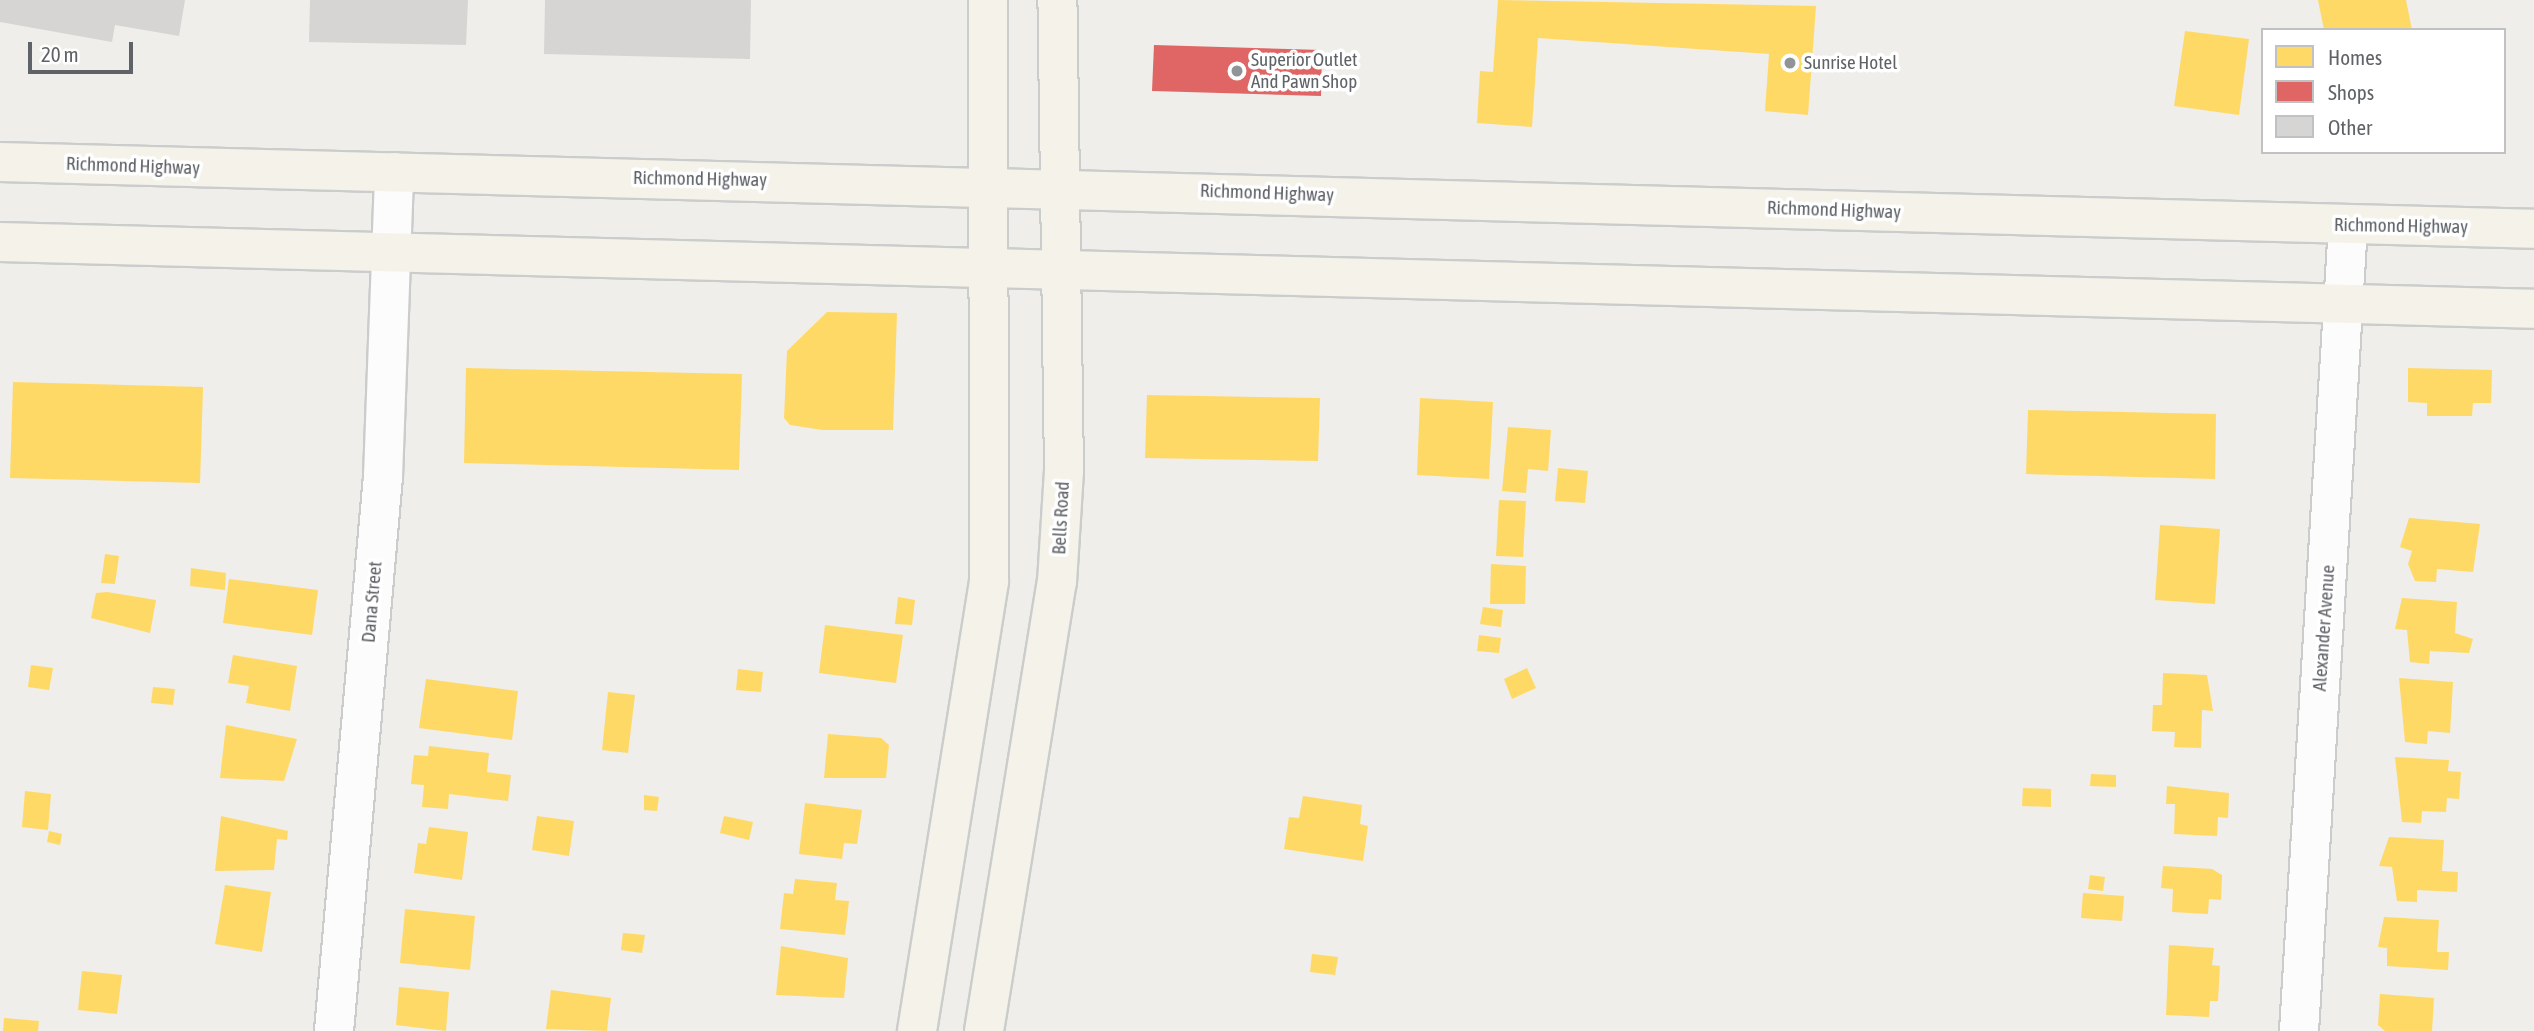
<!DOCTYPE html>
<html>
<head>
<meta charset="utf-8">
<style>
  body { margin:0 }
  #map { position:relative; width:2534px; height:1031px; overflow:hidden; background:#efeeea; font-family:"Asap Condensed",sans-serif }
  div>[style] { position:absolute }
  .homes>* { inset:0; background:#ffd966 }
  .shops>* { inset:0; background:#e06666 }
  .building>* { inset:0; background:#d6d5d3 }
  .roads { filter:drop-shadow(2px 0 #cbcccc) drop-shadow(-2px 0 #cbcccc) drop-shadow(0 2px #cbcccc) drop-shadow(0 -2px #cbcccc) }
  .minor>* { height:38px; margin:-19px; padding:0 19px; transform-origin:19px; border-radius:19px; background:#fdfcfc }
  .major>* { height:38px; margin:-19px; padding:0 19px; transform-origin:19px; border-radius:19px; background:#f4f2e9 }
  .dots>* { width:19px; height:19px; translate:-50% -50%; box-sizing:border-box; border:4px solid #fff; border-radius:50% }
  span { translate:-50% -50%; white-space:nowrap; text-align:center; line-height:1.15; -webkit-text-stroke:7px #fff; paint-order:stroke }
  .poi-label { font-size:19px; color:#5f6368 }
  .left { translate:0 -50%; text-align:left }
  .street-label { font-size:19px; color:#5f6368 }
  .legend { position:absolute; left:2261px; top:28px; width:245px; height:126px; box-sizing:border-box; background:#fff; border:2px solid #bfc1c3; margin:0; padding:9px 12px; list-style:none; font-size:21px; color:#5f6368 }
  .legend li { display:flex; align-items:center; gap:14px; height:35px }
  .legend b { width:35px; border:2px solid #bfc1c3 }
  .scale { position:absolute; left:28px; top:42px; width:105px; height:32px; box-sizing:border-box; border:4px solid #5f6368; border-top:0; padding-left:9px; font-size:21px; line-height:24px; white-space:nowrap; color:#5f6368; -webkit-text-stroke:5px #fff; paint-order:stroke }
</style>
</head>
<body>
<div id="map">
  <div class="homes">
    <i style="clip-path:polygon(1498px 0,1816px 6px,1808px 115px,1765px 111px,1769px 54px,1538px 38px,1532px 127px,1477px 123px,1480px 71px,1493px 72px)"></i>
    <i style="clip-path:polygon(2318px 0,2406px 0,2412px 30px,2324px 30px)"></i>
    <i style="clip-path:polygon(2185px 31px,2249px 39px,2239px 115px,2174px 106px)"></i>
    <i style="clip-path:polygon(827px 312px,897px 313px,893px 430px,823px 430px,790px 425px,784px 418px,787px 351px)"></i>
    <i style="clip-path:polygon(466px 368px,742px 374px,739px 470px,464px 463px)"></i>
    <i style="clip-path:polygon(2408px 368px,2492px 370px,2491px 403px,2473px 403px,2472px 416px,2427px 416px,2427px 403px,2408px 402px)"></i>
    <i style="clip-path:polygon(13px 382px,203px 387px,200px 483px,10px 478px)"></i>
    <i style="clip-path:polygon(1147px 395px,1320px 398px,1318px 461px,1145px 458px)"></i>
    <i style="clip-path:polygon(1420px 398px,1493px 402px,1489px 479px,1417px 475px)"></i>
    <i style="clip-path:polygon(2028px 410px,2216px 414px,2215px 479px,2026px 474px)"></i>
    <i style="clip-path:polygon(1508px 427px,1551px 430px,1548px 471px,1528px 469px,1526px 493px,1502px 491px)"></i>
    <i style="clip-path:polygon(1558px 468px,1588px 471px,1585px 503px,1555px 501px)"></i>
    <i style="clip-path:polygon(1499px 500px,1526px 501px,1523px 557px,1496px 556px)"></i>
    <i style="clip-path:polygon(2409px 518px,2480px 524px,2473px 572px,2437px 569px,2436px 582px,2415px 581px,2408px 564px,2412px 551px,2400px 547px)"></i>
    <i style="clip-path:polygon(2160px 525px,2220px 529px,2215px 604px,2155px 600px)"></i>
    <i style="clip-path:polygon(105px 554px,119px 556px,115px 584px,101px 583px)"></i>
    <i style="clip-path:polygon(1491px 564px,1526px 566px,1525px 604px,1490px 604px)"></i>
    <i style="clip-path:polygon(191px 568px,226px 573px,225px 590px,190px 586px)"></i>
    <i style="clip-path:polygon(229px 579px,318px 590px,312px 635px,223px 623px)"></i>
    <i style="clip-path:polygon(107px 592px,156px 600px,150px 633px,91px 618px,96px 593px)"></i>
    <i style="clip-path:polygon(898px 597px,915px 600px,912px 625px,895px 624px)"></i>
    <i style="clip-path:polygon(2402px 598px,2457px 602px,2455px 633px,2473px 639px,2469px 653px,2430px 651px,2429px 664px,2410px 662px,2407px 630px,2395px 629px)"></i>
    <i style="clip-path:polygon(1483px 607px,1503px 610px,1501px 627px,1480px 624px)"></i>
    <i style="clip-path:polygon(825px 625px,903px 635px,896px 683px,819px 673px)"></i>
    <i style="clip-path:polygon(1479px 635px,1501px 638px,1499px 653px,1477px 651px)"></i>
    <i style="clip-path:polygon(233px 655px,297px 666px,290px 711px,246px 703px,249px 686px,228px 683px)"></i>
    <i style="clip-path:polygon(31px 665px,53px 668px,49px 690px,28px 687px)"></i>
    <i style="clip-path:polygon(1527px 668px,1536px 688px,1512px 699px,1504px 679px)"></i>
    <i style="clip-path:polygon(738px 669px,763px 672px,761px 692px,736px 690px)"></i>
    <i style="clip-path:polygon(2163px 673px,2207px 675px,2213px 711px,2202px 710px,2201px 748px,2174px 747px,2175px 732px,2152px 731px,2153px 705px,2162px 705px)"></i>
    <i style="clip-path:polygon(2399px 678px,2453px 682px,2450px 733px,2428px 731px,2427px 744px,2405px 742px)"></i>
    <i style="clip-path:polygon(426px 679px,518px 691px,512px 740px,419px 728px)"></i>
    <i style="clip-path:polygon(153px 687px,175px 689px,173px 705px,151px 703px)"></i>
    <i style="clip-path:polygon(608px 692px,635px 695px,628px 753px,602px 750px)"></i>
    <i style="clip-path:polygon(226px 725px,297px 739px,284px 781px,220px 778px)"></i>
    <i style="clip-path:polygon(828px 734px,881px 738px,889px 745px,886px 778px,824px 778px)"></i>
    <i style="clip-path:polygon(429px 746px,489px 753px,487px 772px,511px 775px,508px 801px,449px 794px,448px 809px,422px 807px,424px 785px,411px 784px,414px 755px,428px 756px)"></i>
    <i style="clip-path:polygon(2395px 757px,2449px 760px,2448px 771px,2461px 772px,2459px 799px,2447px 798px,2446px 812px,2422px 811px,2421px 823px,2402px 822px)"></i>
    <i style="clip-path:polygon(2091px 774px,2116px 775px,2116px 787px,2090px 786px)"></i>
    <i style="clip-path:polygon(2167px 786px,2229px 793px,2228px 818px,2218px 817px,2217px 836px,2174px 834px,2175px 804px,2166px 804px)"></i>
    <i style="clip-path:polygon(2023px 788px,2051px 789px,2051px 807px,2022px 806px)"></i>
    <i style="clip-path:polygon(25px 791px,51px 794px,48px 830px,22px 827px)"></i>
    <i style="clip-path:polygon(644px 795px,659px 797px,657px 811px,644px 810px)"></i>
    <i style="clip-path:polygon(1303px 796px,1362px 805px,1360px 824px,1368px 826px,1363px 861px,1284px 849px,1289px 817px,1299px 818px)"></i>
    <i style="clip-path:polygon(805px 803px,862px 810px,857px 844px,844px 843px,842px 859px,799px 854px)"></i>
    <i style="clip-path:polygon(221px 816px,288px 831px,287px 840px,277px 839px,274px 870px,215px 871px)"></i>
    <i style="clip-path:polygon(537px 816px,574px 821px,569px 856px,532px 850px)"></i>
    <i style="clip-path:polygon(724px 816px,753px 822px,749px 840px,720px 833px)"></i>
    <i style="clip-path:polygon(429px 827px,468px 832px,462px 880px,414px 873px,418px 843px,426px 844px)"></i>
    <i style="clip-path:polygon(49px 831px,62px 834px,60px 845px,47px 842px)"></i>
    <i style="clip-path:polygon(2389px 837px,2444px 840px,2442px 871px,2458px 872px,2457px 892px,2417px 890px,2417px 902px,2397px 901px,2392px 867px,2379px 866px)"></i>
    <i style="clip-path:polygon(2163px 866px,2212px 869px,2222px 875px,2221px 900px,2209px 899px,2208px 914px,2172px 912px,2173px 889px,2161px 888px)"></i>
    <i style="clip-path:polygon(2090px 875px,2105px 877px,2103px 891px,2088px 889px)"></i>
    <i style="clip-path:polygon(795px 879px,837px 883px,835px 900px,849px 901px,845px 935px,780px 929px,784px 893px,793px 894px)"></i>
    <i style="clip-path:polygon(225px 885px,271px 892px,262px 952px,215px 944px)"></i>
    <i style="clip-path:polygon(2083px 893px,2124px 896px,2122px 921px,2081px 918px)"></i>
    <i style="clip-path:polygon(405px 909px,475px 916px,470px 970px,400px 963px)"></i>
    <i style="clip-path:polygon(2384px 917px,2439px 920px,2437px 952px,2449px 952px,2448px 970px,2387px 966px,2387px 948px,2378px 947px)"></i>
    <i style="clip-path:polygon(623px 933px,645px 935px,642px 953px,621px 950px)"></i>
    <i style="clip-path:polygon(2169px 945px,2214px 948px,2212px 965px,2220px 966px,2218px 1001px,2210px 1001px,2209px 1017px,2166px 1015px)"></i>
    <i style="clip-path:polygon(781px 946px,848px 958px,844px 998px,776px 995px)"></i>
    <i style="clip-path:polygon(1312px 954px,1338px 957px,1335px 975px,1310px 972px)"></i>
    <i style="clip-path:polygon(82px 971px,122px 975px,117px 1014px,78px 1010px)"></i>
    <i style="clip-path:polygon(399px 987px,449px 992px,446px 1031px,396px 1025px)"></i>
    <i style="clip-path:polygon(551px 990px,611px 998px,607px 1031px,546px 1029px)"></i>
    <i style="clip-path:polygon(2380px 994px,2434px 998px,2432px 1031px,2385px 1031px,2378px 1025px)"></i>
    <i style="clip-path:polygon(4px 1018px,39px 1021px,38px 1031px,3px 1031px)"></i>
  </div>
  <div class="shops">
    <i style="clip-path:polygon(1154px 45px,1322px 50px,1321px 96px,1152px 91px)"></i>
  </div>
  <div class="building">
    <i style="clip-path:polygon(0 0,185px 0,179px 36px,115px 25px,112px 42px,0 22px)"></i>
    <i style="clip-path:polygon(310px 0,468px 0,466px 45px,309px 42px)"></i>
    <i style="clip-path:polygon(545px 0,751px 0,750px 59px,544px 54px)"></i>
  </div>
  <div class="roads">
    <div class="minor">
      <i style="left:334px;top:1031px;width:556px;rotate:-84.95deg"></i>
      <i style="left:383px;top:477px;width:305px;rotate:-87.9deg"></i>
      <i style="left:2299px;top:1031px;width:806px;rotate:-86.52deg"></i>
    </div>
    <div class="major">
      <i style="left:0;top:162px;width:2535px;rotate:1.51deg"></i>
      <i style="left:0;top:242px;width:2535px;rotate:1.51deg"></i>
      <i style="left:917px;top:1031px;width:455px;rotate:-80.9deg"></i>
      <i style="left:989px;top:582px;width:582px;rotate:-90.1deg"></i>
      <i style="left:984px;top:1031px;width:455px;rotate:-80.8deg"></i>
      <i style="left:1057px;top:582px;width:110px;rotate:-86.4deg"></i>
      <i style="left:1064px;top:472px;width:472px;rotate:-90.8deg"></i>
    </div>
  </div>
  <div class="dots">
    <i style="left:1790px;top:63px;background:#919496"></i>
    <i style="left:1237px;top:71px;background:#919496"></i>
  </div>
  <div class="poi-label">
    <span class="left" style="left:1251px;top:71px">Superior Outlet<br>And Pawn Shop</span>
    <span class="left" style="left:1804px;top:63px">Sunrise Hotel</span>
  </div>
  <div class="street-label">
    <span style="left:133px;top:166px;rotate:2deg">Richmond Highway</span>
    <span style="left:700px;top:179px;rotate:1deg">Richmond Highway</span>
    <span style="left:1267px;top:193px;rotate:2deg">Richmond Highway</span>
    <span style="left:1834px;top:210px;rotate:2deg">Richmond Highway</span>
    <span style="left:2401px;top:226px;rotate:1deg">Richmond Highway</span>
    <span style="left:1061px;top:518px;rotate:-87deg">Bells Road</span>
    <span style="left:372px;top:602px;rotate:-85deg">Dana Street</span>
    <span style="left:2324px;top:628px;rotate:-86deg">Alexander Avenue</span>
  </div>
  <ul class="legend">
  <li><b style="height:19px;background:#ffd966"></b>Homes</li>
  <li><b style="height:19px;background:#e06666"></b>Shops</li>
  <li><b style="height:19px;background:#d6d5d3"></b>Other</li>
  </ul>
  <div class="scale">20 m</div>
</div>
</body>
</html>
